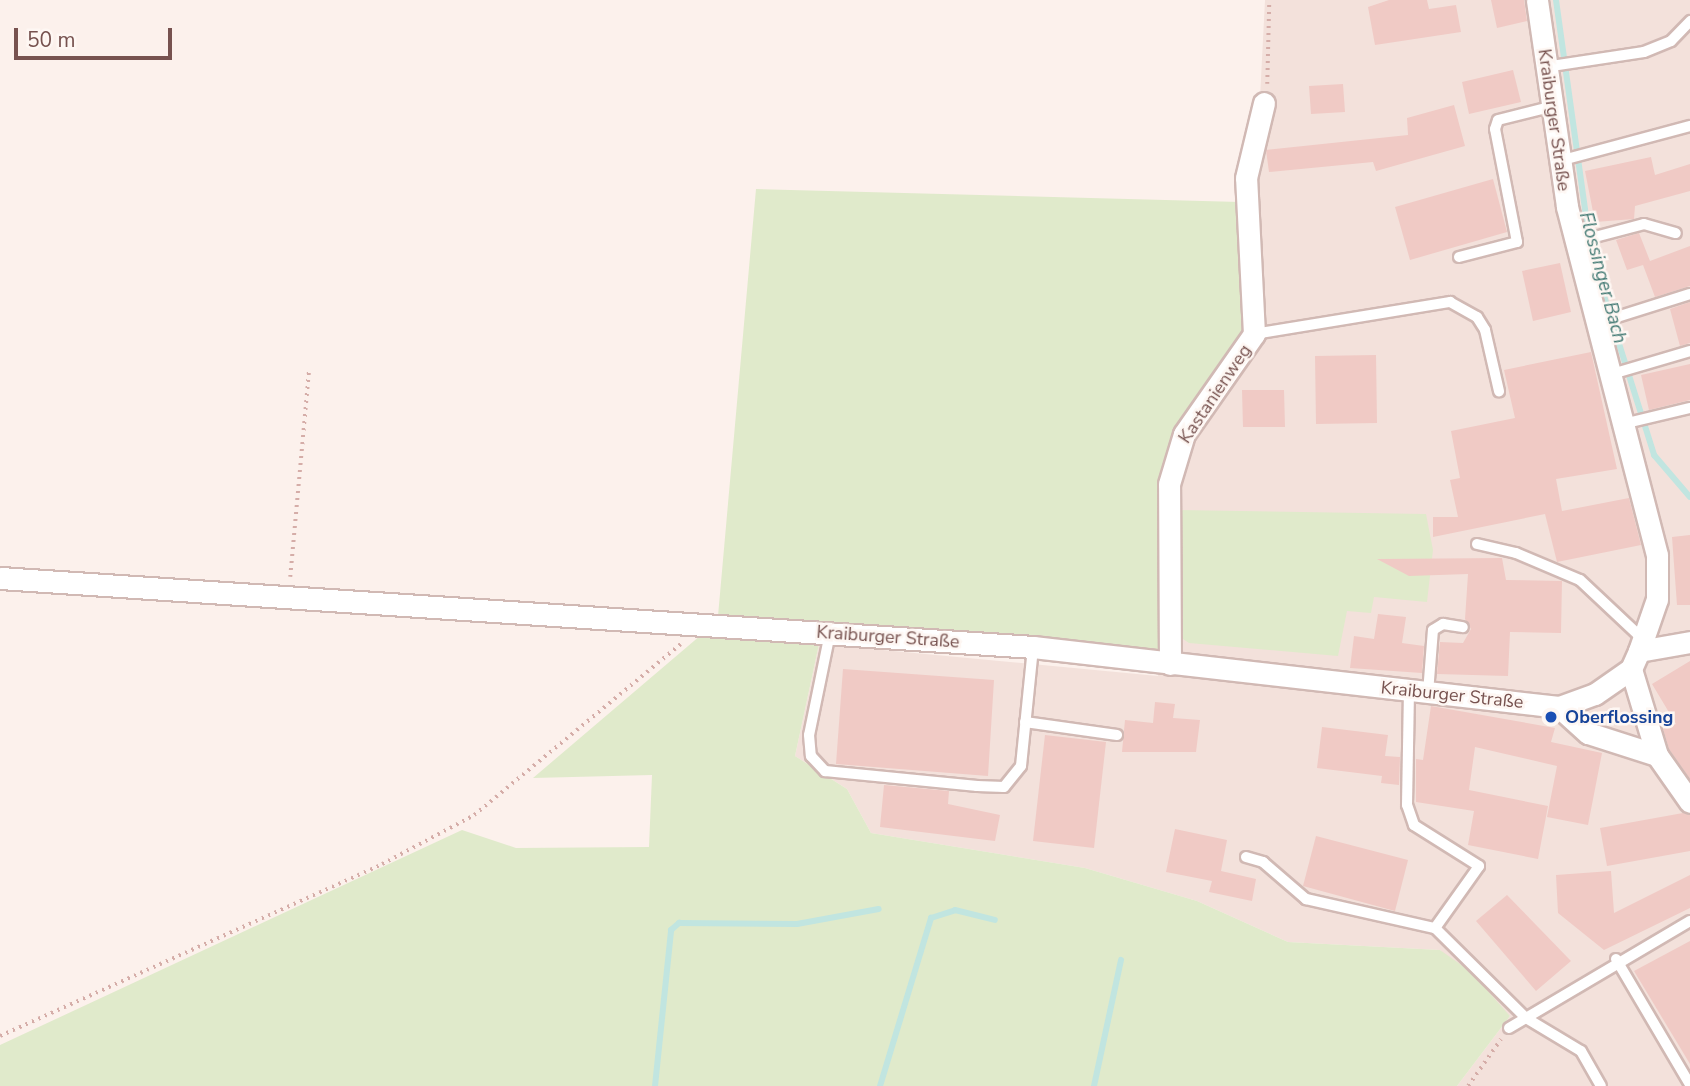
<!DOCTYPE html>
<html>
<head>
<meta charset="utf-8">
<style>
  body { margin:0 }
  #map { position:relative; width:1690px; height:1086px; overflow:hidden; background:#fcf1ec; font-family:"Nunito Sans",sans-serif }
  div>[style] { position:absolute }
  .residential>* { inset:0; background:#f3e1db }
  .green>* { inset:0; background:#e0eacb }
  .stream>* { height:6px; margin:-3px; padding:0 3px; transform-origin:3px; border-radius:3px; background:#c1e5e0 }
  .building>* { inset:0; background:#f0cac5 }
  .path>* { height:3.5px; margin-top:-1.75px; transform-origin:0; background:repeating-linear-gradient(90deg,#d5ada8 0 2px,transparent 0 7px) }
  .roads { filter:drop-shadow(2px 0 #d1b9b4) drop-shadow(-2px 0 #d1b9b4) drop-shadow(0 2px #d1b9b4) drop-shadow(0 -2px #d1b9b4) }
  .service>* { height:10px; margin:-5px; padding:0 5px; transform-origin:5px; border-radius:5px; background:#fff }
  .minor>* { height:21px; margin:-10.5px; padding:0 10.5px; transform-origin:10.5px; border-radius:10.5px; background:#fff }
  .dots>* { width:19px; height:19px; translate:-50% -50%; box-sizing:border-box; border:4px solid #fef7f3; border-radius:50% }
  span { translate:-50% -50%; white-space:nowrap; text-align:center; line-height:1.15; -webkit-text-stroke:5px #fef7f3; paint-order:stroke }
  .street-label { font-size:18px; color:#77524f }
  .transit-label { font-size:18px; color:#164399; font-weight:700 }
  .left { translate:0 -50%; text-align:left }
  .water-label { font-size:19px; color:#437a74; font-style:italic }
  .scale { position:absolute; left:14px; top:28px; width:158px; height:32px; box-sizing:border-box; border:4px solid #77524f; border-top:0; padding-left:9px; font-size:21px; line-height:24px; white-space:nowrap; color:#77524f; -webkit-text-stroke:5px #fef7f3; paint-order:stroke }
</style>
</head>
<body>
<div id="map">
  <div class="residential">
    <i style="clip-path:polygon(1265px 0,1690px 0,1690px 1086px,1457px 1086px,1510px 1016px,1440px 950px,1288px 942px,1197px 901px,1085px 868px,871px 833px,847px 789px,795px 756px,819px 644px,1158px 676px,1165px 650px,1163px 484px,1190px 412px,1260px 98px)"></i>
  </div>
  <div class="green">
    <i style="clip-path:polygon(756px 189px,1240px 202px,1250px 329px,1174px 443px,1165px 650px,718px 616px)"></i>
    <i style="clip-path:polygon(1178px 510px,1426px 514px,1433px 550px,1427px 602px,1374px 597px,1371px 613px,1347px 611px,1338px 656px,1189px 643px,1183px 639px)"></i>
    <i style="clip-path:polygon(701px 635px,819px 644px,795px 756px,847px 789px,871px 833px,1085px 868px,1197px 901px,1288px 942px,1440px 950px,1470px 971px,1510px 1016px,1457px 1086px,0 1086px,0 1045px,462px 830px,516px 848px,649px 847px,652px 775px,533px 778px)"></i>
  </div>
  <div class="stream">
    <i style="left:1556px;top:0;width:260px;rotate:82.1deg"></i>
    <i style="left:1592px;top:258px;width:207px;rotate:72.5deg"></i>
    <i style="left:1654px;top:455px;width:55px;rotate:49.4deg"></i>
    <i style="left:655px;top:1086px;width:157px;rotate:-84.1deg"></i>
    <i style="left:671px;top:930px;width:11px;rotate:-41deg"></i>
    <i style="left:679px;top:923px;width:118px;rotate:0.5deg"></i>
    <i style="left:797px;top:924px;width:83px;rotate:-10.4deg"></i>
    <i style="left:880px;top:1086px;width:176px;rotate:-73.1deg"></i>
    <i style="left:931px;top:918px;width:25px;rotate:-18deg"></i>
    <i style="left:955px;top:910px;width:41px;rotate:14deg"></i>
    <i style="left:1094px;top:1086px;width:129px;rotate:-77.9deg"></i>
  </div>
  <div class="building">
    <i style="clip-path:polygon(1389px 0,1427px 0,1429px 9px,1456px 5px,1461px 32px,1375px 45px,1368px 7px)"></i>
    <i style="clip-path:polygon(1491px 0,1524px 0,1527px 21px,1497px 28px)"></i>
    <i style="clip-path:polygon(1513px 70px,1521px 102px,1469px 114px,1462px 82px)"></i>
    <i style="clip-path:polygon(1343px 84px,1345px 112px,1311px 114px,1309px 86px)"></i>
    <i style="clip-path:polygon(1454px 105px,1465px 146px,1376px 171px,1373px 162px,1269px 172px,1266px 150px,1408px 135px,1407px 118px)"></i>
    <i style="clip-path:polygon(1651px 157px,1655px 175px,1690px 164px,1690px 191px,1635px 206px,1634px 219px,1595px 222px,1585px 171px)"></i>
    <i style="clip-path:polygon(1493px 179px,1507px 232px,1410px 260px,1395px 207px)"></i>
    <i style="clip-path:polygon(1639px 233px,1650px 261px,1690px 246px,1690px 286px,1655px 297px,1643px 265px,1627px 270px,1616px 240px)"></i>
    <i style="clip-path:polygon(1560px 263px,1571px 312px,1533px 321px,1522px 271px)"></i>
    <i style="clip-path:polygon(1690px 302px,1690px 343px,1680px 346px,1670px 309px)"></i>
    <i style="clip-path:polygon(1591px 352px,1617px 469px,1556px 479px,1562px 511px,1629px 498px,1641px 545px,1557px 562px,1545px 514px,1433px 537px,1433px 517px,1458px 517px,1450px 480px,1460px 478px,1451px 431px,1515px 418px,1504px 370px)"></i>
    <i style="clip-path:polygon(1376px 355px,1377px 423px,1316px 424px,1315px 356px)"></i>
    <i style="clip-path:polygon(1690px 364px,1690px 400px,1649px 410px,1641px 375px)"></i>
    <i style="clip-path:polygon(1242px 390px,1284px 390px,1285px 427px,1243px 427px)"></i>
    <i style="clip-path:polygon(1690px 535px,1690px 605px,1677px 605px,1672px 537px)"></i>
    <i style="clip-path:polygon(1502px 558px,1506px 580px,1562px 581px,1561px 633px,1510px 632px,1508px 676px,1437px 674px,1440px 642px,1463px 643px,1471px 629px,1465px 619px,1468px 574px,1409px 576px,1377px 559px)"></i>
    <i style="clip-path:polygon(1378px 614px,1406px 617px,1402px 643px,1424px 646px,1422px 673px,1350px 668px,1354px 636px,1374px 639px)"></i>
    <i style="clip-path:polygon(1690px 661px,1690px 779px,1669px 749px,1663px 729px,1676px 724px,1652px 684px)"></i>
    <i style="clip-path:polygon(843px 669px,994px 680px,988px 776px,836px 764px)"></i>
    <i style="clip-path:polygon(1155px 702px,1175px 704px,1173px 718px,1200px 720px,1196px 752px,1122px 752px,1125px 720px,1153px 723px)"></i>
    <i style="clip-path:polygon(1431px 706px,1555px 728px,1551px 742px,1602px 753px,1588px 825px,1547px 817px,1557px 766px,1475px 747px,1469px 790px,1548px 806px,1538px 859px,1468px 845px,1474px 811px,1416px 802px,1416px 759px,1423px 760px)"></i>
    <i style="clip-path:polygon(1322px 727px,1388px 735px,1385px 756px,1400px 757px,1399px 785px,1381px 783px,1382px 776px,1317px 768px)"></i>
    <i style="clip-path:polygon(1045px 735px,1106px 742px,1094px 848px,1033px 841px)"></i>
    <i style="clip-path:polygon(884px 785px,949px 791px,948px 804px,1000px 815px,995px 841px,880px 827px)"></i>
    <i style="clip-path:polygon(1683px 813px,1690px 815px,1690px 851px,1607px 866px,1600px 828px)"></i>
    <i style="clip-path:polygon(1175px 829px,1227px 840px,1221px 871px,1256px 879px,1252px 901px,1209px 892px,1212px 881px,1166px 872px)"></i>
    <i style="clip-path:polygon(1316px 836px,1408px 860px,1395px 911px,1303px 886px)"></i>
    <i style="clip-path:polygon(1611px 871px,1614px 913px,1690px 875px,1690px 908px,1604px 950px,1558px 913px,1556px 875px)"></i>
    <i style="clip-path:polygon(1507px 895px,1571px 961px,1536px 991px,1476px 921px)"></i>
    <i style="clip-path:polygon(1690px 941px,1690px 1064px,1634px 971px)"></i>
  </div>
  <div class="path">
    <i style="left:1267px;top:84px;width:84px;rotate:-88.6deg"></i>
    <i style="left:290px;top:577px;width:209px;rotate:-84.8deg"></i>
    <i style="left:0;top:1036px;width:419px;rotate:-24.2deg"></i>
    <i style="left:382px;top:864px;width:104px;rotate:-28deg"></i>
    <i style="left:474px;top:815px;width:268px;rotate:-39.6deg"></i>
    <i style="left:1468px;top:1086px;width:57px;rotate:-54.9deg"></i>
  </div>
  <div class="roads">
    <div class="service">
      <i style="left:1545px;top:67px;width:100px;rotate:-8.6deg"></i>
      <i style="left:1644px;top:52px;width:29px;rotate:-22deg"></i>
      <i style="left:1671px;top:41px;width:28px;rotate:-46deg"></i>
      <i style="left:1559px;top:161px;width:136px;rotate:-15deg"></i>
      <i style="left:1576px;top:242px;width:70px;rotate:-14.8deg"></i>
      <i style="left:1644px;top:224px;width:33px;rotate:16deg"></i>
      <i style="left:1459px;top:257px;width:60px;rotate:-14.5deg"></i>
      <i style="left:1517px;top:242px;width:115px;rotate:-101deg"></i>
      <i style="left:1495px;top:129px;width:9px;rotate:-72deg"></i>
      <i style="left:1498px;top:120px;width:54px;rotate:-14deg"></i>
      <i style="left:1598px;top:323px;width:96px;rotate:-17.5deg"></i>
      <i style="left:1254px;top:334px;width:199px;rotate:-9.3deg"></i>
      <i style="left:1450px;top:302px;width:31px;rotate:29deg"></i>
      <i style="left:1477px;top:317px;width:15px;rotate:58deg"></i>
      <i style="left:1485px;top:330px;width:63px;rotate:77.1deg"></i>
      <i style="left:1612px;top:374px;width:81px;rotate:-16.4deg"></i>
      <i style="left:1627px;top:423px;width:65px;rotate:-13.4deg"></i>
      <i style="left:1477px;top:544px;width:40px;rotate:13deg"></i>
      <i style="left:1516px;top:553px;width:69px;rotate:22.9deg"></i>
      <i style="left:1580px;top:580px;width:88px;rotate:43.2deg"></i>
      <i style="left:830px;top:633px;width:104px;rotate:101.6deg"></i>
      <i style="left:809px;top:735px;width:21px;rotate:85deg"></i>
      <i style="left:811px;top:756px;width:21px;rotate:47deg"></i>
      <i style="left:825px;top:771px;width:153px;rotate:5.6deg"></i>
      <i style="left:977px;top:786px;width:27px;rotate:2deg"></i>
      <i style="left:1004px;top:787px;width:27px;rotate:-51deg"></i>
      <i style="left:1021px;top:766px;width:120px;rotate:-84.2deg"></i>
      <i style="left:1428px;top:693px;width:63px;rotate:-85.5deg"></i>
      <i style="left:1433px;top:630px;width:12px;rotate:-31deg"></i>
      <i style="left:1443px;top:624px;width:20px;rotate:9deg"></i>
      <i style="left:1025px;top:722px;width:93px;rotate:8deg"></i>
      <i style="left:1246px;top:857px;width:18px;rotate:16deg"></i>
      <i style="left:1263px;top:862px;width:57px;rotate:40.7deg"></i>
      <i style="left:1306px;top:899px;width:132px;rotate:12.7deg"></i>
      <i style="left:1435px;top:928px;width:76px;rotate:-54.6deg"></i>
      <i style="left:1479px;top:866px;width:77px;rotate:-147.8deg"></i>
      <i style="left:1414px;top:825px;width:21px;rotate:-109deg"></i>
      <i style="left:1407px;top:805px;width:115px;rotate:-89deg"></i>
      <i style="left:1435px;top:928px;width:128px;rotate:44.7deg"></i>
      <i style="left:1526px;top:1018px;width:64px;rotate:31deg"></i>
      <i style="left:1581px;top:1051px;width:40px;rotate:60.3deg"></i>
      <i style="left:1616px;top:959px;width:144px;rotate:59.5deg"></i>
      <i style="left:1509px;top:1028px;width:210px;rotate:-30.6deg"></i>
    </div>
    <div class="minor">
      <i style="left:0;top:578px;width:1035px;rotate:3.82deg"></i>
      <i style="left:1033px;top:647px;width:529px;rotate:6.51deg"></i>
      <i style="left:1559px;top:707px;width:38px;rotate:-20deg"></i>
      <i style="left:1595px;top:694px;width:44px;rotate:-34.8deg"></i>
      <i style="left:1631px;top:669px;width:20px;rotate:-66deg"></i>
      <i style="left:1639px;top:651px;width:55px;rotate:-70.9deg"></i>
      <i style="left:1657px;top:599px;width:44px;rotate:-90deg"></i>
      <i style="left:1657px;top:555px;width:360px;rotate:-104.5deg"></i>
      <i style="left:1567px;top:206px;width:208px;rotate:-98.3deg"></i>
      <i style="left:1639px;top:651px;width:52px;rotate:-10deg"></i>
      <i style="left:1170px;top:664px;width:180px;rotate:-90.3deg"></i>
      <i style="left:1169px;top:484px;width:52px;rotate:-73.3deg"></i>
      <i style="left:1184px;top:434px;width:122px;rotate:-55deg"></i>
      <i style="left:1254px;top:334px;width:156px;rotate:-92.9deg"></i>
      <i style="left:1246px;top:178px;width:77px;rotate:-76.5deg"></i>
      <i style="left:1631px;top:669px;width:90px;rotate:73.2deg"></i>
      <i style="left:1657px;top:755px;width:57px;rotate:54.9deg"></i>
      <i style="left:1559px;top:707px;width:39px;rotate:42deg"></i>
      <i style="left:1588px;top:733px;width:72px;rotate:17.7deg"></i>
    </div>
  </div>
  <div class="dots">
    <i style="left:1551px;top:717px;background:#1a4fb4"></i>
  </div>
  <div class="street-label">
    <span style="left:1554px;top:120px;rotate:82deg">Kraiburger Straße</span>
    <span style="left:1215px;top:394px;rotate:-56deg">Kastanienweg</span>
    <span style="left:888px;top:637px;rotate:4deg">Kraiburger Straße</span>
    <span style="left:1452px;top:695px;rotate:6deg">Kraiburger Straße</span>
  </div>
  <div class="transit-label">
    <span class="left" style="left:1565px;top:717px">Oberflossing</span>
  </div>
  <div class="water-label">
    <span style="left:1602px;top:278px;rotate:75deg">Flossinger Bach</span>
  </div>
  <div class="scale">50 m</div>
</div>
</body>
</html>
